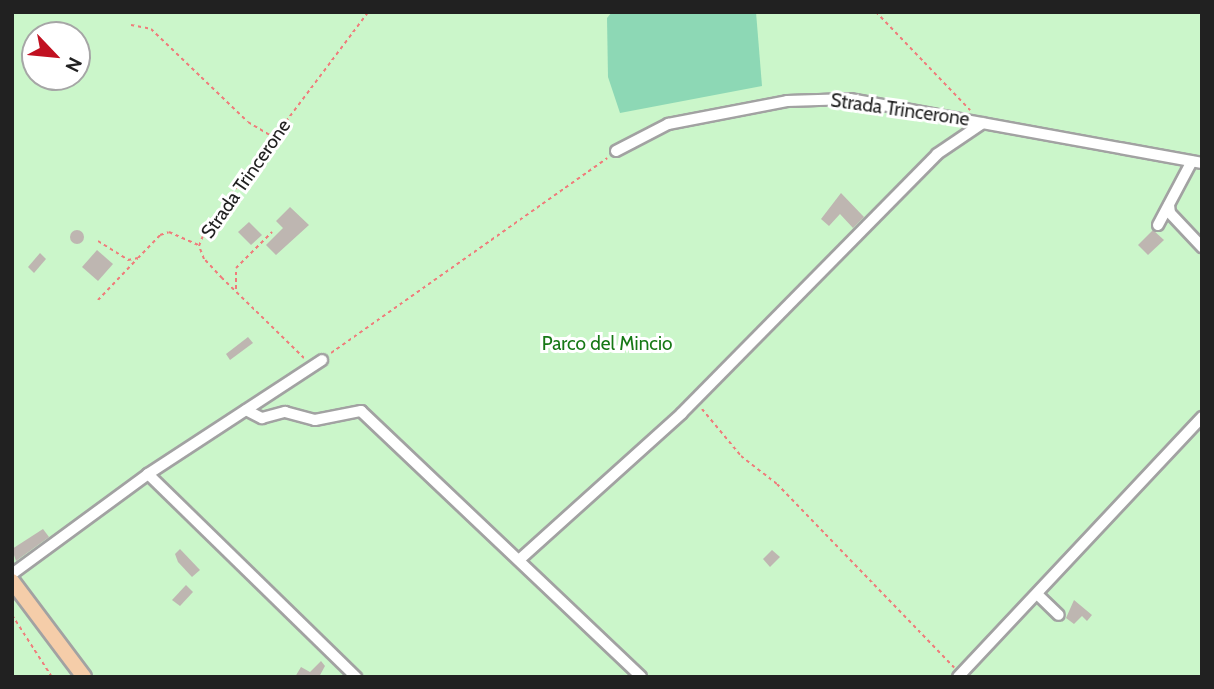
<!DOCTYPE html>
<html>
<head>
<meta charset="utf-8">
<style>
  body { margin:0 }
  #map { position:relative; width:1214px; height:689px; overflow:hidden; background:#f0ede8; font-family:Cabin,sans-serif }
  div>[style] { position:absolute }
  .park>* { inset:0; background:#cbf6ca }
  .pitch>* { inset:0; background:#8dd8b5 }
  .building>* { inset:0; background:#beb6b1 }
  .round { border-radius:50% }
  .path>* { height:2px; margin-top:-1px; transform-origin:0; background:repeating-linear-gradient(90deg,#ef7c7b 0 3.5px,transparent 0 7px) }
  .roads { filter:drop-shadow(2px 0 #a2a2a2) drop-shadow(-2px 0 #a2a2a2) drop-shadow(0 2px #a2a2a2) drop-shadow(0 -2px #a2a2a2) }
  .minor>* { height:10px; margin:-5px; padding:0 5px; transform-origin:5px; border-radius:5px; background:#fff }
  .major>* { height:14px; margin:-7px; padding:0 7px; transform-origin:7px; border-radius:7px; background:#f5cda9 }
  span { translate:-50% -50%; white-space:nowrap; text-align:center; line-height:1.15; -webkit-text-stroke:6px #fff; paint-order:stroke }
  .street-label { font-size:19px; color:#212121 }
  .park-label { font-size:19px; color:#167815 }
  .frame { position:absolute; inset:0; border:14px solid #212121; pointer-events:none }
  .north { position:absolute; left:21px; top:21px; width:70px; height:70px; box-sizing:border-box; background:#fff; border:2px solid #a6a6a6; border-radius:50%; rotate:116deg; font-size:19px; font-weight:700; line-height:28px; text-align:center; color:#212121 }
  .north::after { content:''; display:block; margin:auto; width:24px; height:32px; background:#c11121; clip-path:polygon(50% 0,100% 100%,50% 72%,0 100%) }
</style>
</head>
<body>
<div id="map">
  <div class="park">
    <i style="clip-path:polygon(evenodd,12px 12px,1202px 12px,1202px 677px,12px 677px,12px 12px,35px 35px,77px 35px,77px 77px,35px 77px,35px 35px)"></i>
  </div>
  <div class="pitch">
    <i style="clip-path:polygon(612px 12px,756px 12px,762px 86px,620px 113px,608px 77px,607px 18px)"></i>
  </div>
  <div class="building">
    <i style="clip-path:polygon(841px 193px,864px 217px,853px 228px,840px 214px,829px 226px,821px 219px)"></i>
    <i style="clip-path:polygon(290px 207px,309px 225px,276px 255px,266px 245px,283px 228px,276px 221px)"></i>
    <i style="clip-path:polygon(249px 222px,262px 235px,251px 245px,238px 232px)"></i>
    <i style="clip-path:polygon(1153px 230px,1164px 240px,1148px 255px,1138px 245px)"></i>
    <i class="round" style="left:70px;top:230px;width:14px;height:14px"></i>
    <i style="clip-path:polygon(97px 250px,113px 264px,98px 281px,82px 267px)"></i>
    <i style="clip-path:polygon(40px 253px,46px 259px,34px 273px,28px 267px)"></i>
    <i style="clip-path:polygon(248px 337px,253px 343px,230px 360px,226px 354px)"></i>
    <i style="clip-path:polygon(43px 529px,49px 537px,16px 561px,12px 549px)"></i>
    <i style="clip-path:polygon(180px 549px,200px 570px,192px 577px,178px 562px,175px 554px)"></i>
    <i style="clip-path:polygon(772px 550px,780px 557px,770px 567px,763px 559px)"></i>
    <i style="clip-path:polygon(186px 585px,193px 592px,180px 606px,172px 600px)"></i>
    <i style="clip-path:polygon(1074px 600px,1092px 615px,1087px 621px,1082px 616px,1074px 624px,1066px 618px)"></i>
    <i style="clip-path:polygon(321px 661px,325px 666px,319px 677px,295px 677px,301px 667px,310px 672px)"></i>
  </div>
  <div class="path">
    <i style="left:876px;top:12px;width:136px;rotate:46.2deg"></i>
    <i style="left:131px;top:25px;width:20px;rotate:11deg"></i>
    <i style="left:151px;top:29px;width:134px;rotate:43.8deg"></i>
    <i style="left:248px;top:122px;width:29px;rotate:31deg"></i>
    <i style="left:98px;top:241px;width:36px;rotate:32deg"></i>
    <i style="left:128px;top:260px;width:10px;rotate:-11deg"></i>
    <i style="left:138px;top:258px;width:32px;rotate:-46deg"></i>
    <i style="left:160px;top:235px;width:9px;rotate:-18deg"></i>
    <i style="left:169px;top:232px;width:32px;rotate:24deg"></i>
    <i style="left:236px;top:289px;width:21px;rotate:-90deg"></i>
    <i style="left:236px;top:268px;width:51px;rotate:-45deg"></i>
    <i style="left:98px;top:300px;width:57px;rotate:-46.4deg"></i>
    <i style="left:331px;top:353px;width:338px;rotate:-35.2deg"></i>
    <i style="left:304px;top:358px;width:115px;rotate:-135.7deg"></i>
    <i style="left:222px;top:278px;width:26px;rotate:-133deg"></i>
    <i style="left:204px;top:259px;width:14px;rotate:-111deg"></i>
    <i style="left:199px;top:246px;width:19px;rotate:-69deg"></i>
    <i style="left:206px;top:228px;width:270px;rotate:-53.1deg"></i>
    <i style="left:702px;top:409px;width:61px;rotate:50.3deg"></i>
    <i style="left:741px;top:456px;width:46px;rotate:37.9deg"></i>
    <i style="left:777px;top:484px;width:255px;rotate:46deg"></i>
    <i style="left:12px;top:615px;width:74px;rotate:57.2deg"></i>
  </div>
  <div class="roads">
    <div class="minor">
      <i style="left:616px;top:151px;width:59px;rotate:-27.4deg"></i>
      <i style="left:668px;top:124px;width:121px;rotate:-10.9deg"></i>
      <i style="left:787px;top:101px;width:63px;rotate:-1.8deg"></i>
      <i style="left:850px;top:99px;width:358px;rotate:10.3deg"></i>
      <i style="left:1169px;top:205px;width:8px;rotate:83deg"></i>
      <i style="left:1170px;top:213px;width:47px;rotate:46.7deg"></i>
      <i style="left:1158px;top:225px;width:72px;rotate:-62deg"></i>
      <i style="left:246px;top:410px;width:18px;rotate:27deg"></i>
      <i style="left:262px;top:418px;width:24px;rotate:-15deg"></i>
      <i style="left:285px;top:412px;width:31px;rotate:15deg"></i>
      <i style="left:315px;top:420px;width:47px;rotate:-11.1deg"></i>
      <i style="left:361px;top:411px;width:386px;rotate:43.5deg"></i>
      <i style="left:148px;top:474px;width:291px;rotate:44.3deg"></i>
      <i style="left:519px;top:560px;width:219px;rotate:-42deg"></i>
      <i style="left:682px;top:413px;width:363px;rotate:-45.4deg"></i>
      <i style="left:937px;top:154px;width:55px;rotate:-34deg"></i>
      <i style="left:12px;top:574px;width:169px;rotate:-36.3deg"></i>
      <i style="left:148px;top:474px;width:208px;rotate:-33.2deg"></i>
      <i style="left:1037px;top:594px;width:30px;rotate:44deg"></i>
      <i style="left:958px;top:677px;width:357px;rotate:-46.8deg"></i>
    </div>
    <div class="major">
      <i style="left:12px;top:581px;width:120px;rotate:53.1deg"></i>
    </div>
  </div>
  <div class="street-label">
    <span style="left:900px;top:110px;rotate:8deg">Strada Trincerone</span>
    <span style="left:246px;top:179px;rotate:-55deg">Strada Trincerone</span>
  </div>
  <div class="park-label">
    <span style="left:607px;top:344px">Parco del Mincio</span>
  </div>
  <div class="frame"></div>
  <div class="north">N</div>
</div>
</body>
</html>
